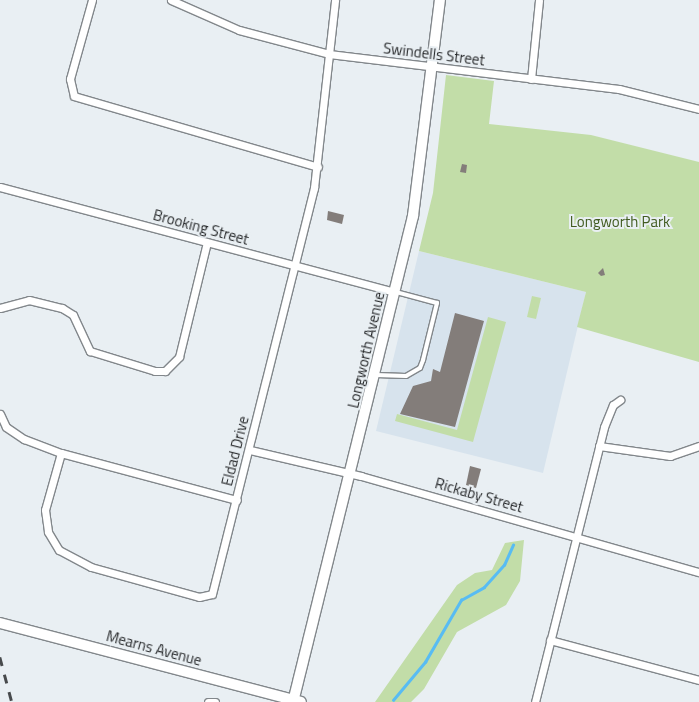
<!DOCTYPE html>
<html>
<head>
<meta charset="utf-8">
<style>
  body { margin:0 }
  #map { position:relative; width:699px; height:702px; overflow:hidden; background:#e9eff3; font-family:"Titillium Web",sans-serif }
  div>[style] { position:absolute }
  .built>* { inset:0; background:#d7e3ed }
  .green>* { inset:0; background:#c2dda8 }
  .stream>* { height:2.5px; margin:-1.25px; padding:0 1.25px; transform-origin:1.25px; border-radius:1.25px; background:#58bcf3 }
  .building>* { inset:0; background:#837d7a }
  .roads { filter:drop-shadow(1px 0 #82878b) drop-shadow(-1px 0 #82878b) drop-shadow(0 1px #82878b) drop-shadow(0 -1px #82878b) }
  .lane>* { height:4px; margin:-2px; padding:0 2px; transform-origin:2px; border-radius:2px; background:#fff }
  .street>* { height:7px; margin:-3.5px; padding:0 3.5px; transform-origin:3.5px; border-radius:3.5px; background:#fff }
  .secondary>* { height:10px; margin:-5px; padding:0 5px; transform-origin:5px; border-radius:5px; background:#fff }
  .rail>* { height:2.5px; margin-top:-1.25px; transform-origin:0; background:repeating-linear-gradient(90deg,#474a4c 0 9px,transparent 0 18px) }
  span { translate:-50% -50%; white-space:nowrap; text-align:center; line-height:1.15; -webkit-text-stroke:4px #e9eff3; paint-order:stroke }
  .street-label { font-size:15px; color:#27292b }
  .park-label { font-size:15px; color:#425c21 }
</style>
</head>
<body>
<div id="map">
  <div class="built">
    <i style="clip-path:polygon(419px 251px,586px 292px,543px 473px,376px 431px)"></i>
  </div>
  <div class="green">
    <i style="clip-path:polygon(446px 75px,494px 81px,489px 124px,591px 135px,699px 162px,699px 362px,577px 327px,586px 292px,419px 251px,433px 193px)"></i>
    <i style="clip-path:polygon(532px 296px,541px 298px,536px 319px,527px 317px)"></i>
    <i style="clip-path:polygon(488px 317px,506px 322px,473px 442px,395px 421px,397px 414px,457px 430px)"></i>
    <i style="clip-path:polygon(524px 540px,520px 581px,506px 605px,457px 632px,424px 689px,411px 702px,375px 702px,457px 585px,475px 573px,492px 570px,505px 543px)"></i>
  </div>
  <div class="stream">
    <i style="left:393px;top:700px;width:50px;rotate:-49.9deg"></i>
    <i style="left:425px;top:662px;width:72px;rotate:-59.9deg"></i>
    <i style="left:461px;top:600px;width:26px;rotate:-29deg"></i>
    <i style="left:484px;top:587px;width:30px;rotate:-48deg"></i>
    <i style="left:504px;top:565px;width:22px;rotate:-66deg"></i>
  </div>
  <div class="building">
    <i style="clip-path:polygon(462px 164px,467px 165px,466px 173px,460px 172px)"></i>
    <i style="clip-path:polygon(328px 211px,344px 215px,342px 224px,327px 220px)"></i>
    <i style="clip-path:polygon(603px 268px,605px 275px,601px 276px,598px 273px)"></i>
    <i style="clip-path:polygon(455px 313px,484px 321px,455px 427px,400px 414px,413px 386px,431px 381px,433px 369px,440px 372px)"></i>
    <i style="clip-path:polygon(470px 466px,481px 469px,476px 488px,466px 485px)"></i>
  </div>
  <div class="roads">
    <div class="lane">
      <i style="left:376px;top:375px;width:30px;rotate:2deg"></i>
      <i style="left:406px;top:376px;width:16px;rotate:-30deg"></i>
      <i style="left:420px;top:368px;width:9px;rotate:-69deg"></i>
      <i style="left:423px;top:360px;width:59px;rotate:-76.2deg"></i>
      <i style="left:437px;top:303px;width:42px;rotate:-165deg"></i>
    </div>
    <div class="street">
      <i style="left:92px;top:0;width:82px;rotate:105.6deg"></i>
      <i style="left:70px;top:79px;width:17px;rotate:77deg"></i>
      <i style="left:74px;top:96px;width:254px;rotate:16.2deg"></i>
      <i style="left:171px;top:0;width:74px;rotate:23.8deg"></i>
      <i style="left:239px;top:30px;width:93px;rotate:14.9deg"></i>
      <i style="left:329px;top:54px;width:292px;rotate:6.9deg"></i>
      <i style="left:619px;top:89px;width:82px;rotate:14deg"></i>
      <i style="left:531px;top:79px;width:79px;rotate:-84.2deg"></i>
      <i style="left:0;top:187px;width:408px;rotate:14.9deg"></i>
      <i style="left:0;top:308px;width:30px;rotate:-15deg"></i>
      <i style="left:29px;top:300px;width:34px;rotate:14deg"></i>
      <i style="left:62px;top:308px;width:13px;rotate:32deg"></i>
      <i style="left:73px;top:315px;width:40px;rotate:65deg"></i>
      <i style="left:90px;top:351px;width:68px;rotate:17.1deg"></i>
      <i style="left:155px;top:371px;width:10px"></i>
      <i style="left:165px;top:371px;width:20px;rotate:-45deg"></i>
      <i style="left:179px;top:357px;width:118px;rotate:-76.3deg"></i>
      <i style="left:0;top:414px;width:14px;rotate:65deg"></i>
      <i style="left:6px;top:427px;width:22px;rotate:34deg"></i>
      <i style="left:24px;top:439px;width:40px;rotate:21deg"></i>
      <i style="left:61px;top:453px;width:182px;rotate:15deg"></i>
      <i style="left:599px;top:446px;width:72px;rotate:8deg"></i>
      <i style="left:670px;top:456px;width:31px;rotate:-19deg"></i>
      <i style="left:250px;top:450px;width:114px;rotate:13.2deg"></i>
      <i style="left:361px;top:476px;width:351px;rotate:15.9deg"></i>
      <i style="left:61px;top:453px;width:59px;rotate:105.7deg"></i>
      <i style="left:45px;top:510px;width:22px;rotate:82deg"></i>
      <i style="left:48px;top:532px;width:21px;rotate:59deg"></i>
      <i style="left:59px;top:550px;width:36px;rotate:28deg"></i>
      <i style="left:91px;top:567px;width:112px;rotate:15.5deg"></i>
      <i style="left:199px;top:597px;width:13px;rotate:-13deg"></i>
      <i style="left:212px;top:594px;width:419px;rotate:-75.9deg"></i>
      <i style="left:314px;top:188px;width:189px;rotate:-83.6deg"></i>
      <i style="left:550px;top:640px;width:154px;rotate:15deg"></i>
      <i style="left:208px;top:702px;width:7px"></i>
      <i style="left:535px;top:702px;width:284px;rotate:-75.9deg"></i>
      <i style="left:604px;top:427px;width:24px;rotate:-68deg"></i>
      <i style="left:613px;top:405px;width:9px;rotate:-36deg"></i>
    </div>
    <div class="secondary">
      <i style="left:0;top:623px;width:311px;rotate:14.7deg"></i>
      <i style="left:293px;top:702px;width:501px;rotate:-76.13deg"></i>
      <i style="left:413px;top:216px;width:218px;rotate:-82.9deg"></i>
    </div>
  </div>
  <div class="rail">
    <i style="left:0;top:657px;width:47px;rotate:75.1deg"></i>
  </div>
  <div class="street-label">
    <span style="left:434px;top:54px;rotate:7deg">Swindells Street</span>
    <span style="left:201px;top:227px;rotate:15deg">Brooking Street</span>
    <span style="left:366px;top:350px;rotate:-77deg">Longworth Avenue</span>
    <span style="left:235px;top:451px;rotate:-76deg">Eldad Drive</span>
    <span style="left:479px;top:495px;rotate:16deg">Rickaby Street</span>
    <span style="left:154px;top:648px;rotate:15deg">Mearns Avenue</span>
  </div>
  <div class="park-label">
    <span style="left:620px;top:222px">Longworth Park</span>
  </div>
</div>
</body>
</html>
